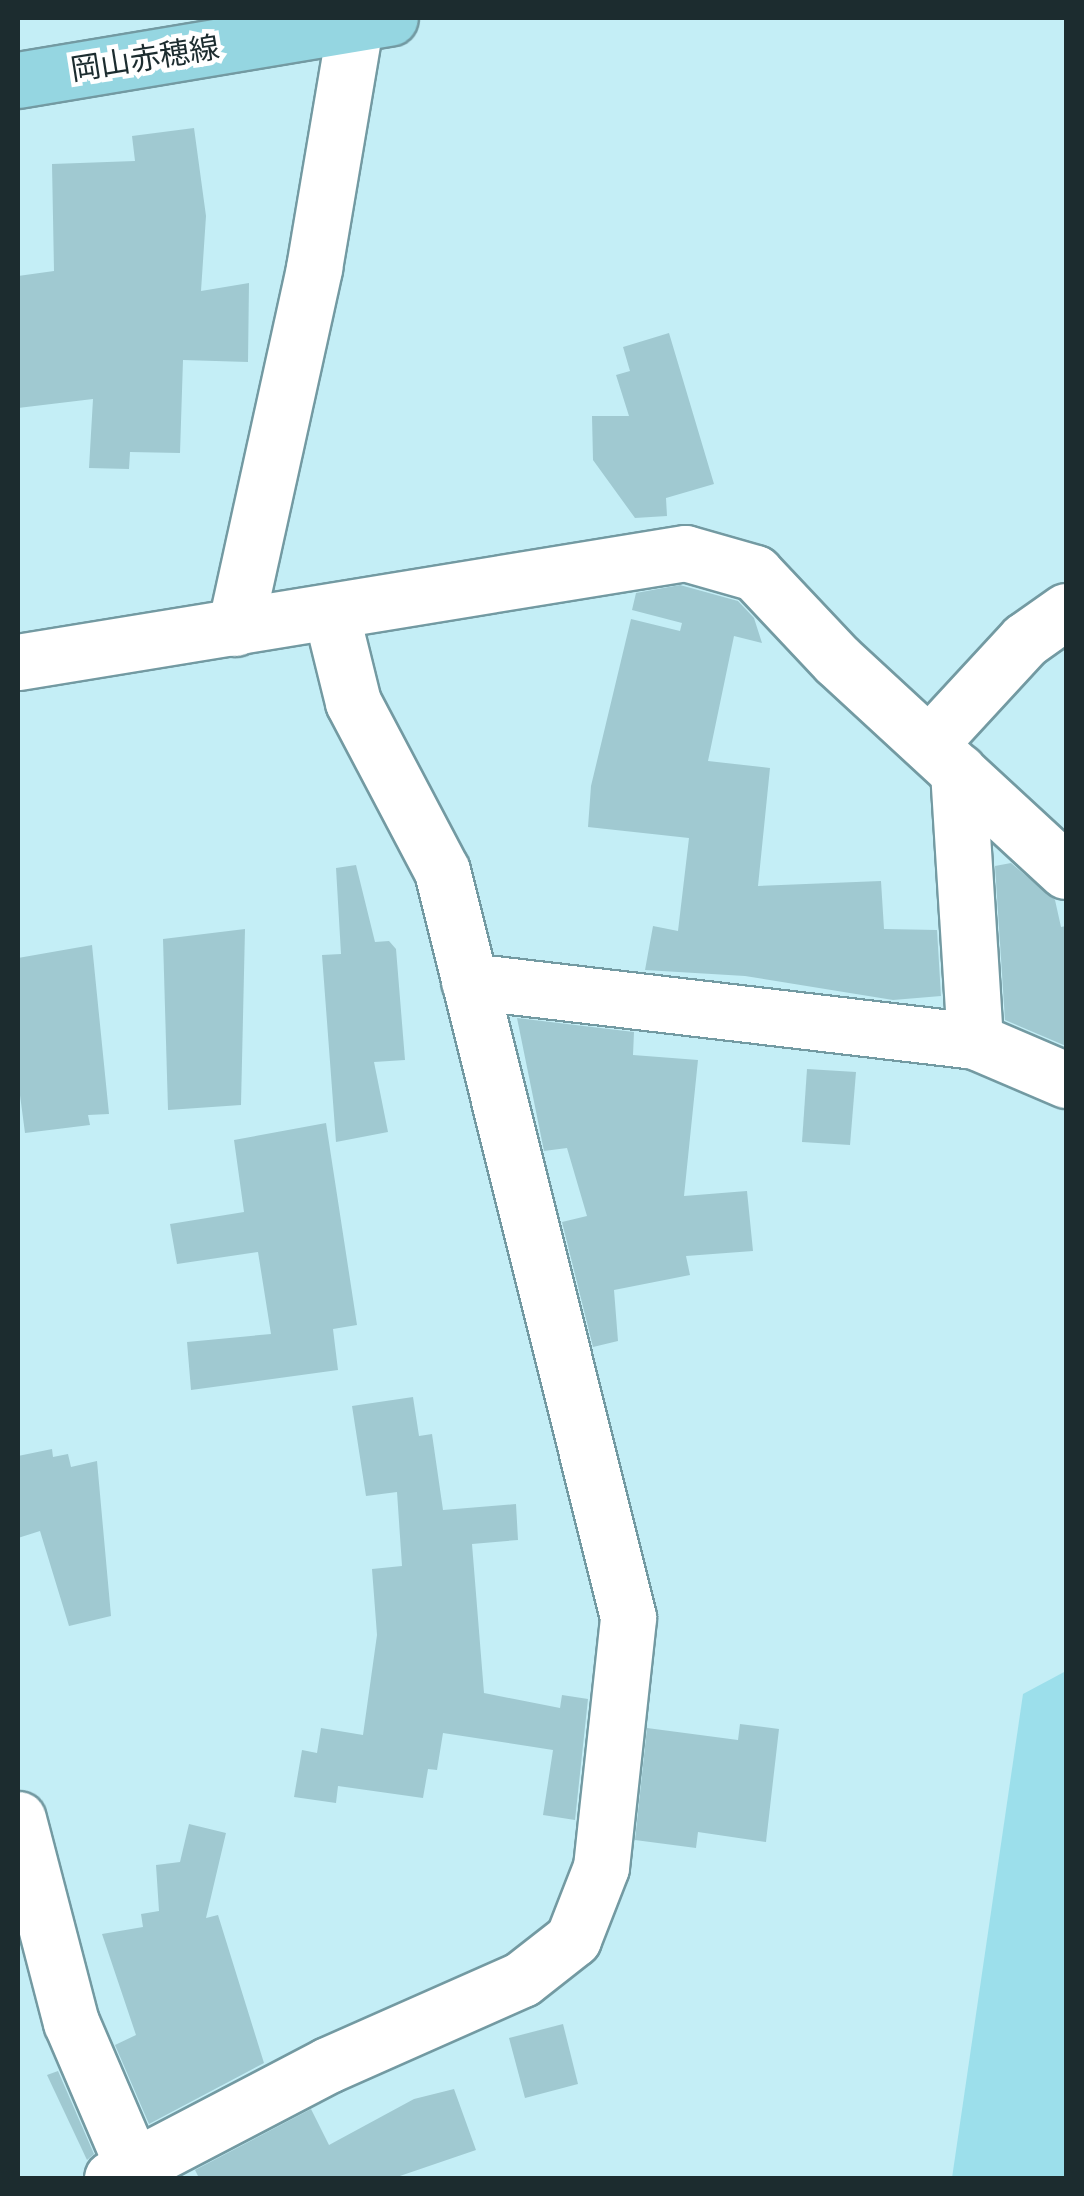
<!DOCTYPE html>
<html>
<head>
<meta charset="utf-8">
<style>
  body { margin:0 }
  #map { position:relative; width:1084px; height:2196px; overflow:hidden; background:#c4eef6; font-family:"Roboto Condensed","Noto Sans JP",sans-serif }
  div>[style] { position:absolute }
  .green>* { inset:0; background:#9cdfeb }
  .building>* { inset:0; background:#a0c9d1 }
  .roads { filter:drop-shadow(2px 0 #739aa2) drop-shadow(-2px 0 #739aa2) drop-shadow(0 2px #739aa2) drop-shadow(0 -2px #739aa2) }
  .minor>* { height:55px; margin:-27.5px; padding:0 27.5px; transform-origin:27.5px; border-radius:27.5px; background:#fff }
  .major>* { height:55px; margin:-27.5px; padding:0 27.5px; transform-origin:27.5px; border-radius:27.5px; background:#95d6e1 }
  span { translate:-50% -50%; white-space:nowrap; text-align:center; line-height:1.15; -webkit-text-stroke:9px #fff; paint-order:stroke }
  .street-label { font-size:30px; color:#1c2c2f }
  .frame { position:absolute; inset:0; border:20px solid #1c2c2f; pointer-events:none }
</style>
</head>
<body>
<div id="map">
  <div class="green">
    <i style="clip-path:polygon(1066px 1671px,1066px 2178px,952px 2178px,1023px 1694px)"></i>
  </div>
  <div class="building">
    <i style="clip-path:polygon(194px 128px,206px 216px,201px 291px,249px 283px,248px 362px,183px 360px,180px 453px,130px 452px,129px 469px,89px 468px,93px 399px,18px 408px,18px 276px,54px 271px,52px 164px,135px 161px,132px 136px)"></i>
    <i style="clip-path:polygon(669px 333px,714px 484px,666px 498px,667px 516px,635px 518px,593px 460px,592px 416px,629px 416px,616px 375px,630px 371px,623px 347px)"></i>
    <i style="clip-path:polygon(680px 585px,738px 601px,754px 618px,762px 643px,734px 636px,708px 761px,770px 768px,758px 886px,881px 881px,884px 929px,937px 930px,941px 996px,893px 1000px,745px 976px,645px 970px,653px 926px,678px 931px,689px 838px,588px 827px,591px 786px,631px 619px,680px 631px,682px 623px,632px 610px,636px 593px)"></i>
    <i style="clip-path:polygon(1011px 863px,1055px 900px,1061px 927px,1066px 926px,1066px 1046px,1005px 1020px,995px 866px)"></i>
    <i style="clip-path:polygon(356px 865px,375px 942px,389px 941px,396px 949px,405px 1060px,374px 1062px,388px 1132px,336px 1142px,322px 955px,341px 954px,336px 868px)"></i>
    <i style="clip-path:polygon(245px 929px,241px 1105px,168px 1110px,163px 939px)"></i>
    <i style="clip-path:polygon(92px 945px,109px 1114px,88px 1115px,90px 1125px,25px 1133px,18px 1080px,18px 958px)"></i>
    <i style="clip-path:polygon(517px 1018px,634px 1032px,633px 1055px,698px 1060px,684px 1196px,747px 1191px,753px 1251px,686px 1256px,690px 1275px,614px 1290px,618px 1341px,593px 1347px,562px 1222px,587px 1216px,567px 1148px,544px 1151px)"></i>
    <i style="clip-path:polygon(807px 1069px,856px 1072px,850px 1145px,802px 1142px)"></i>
    <i style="clip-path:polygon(326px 1123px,357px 1325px,333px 1329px,338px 1370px,191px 1390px,187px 1342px,271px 1334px,258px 1252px,177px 1264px,170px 1224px,244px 1212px,234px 1140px)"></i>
    <i style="clip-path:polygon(413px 1397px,419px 1436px,432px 1434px,443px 1510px,516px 1504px,518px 1540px,472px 1544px,484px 1693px,560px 1708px,562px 1695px,588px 1699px,575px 1820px,543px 1815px,553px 1750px,443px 1733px,437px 1770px,428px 1769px,423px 1798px,338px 1786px,336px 1803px,294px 1797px,302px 1750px,317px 1753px,321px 1728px,363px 1735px,377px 1635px,372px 1569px,402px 1566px,397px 1492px,366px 1496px,352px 1406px)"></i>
    <i style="clip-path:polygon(52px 1449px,53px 1457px,68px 1454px,71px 1467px,97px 1461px,111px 1616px,69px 1626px,40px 1531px,18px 1538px,18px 1456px)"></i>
    <i style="clip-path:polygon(740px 1724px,779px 1729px,766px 1842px,698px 1832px,696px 1848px,635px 1840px,647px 1728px,738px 1740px)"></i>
    <i style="clip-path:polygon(189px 1824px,226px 1833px,206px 1918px,218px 1915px,264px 2063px,149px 2124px,115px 2045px,136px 2035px,102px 1934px,143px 1927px,141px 1914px,159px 1911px,156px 1865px,180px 1862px)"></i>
    <i style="clip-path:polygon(563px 2024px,578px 2084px,525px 2098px,509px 2038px)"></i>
    <i style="clip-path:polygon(58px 2071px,94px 2154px,87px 2160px,47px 2075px)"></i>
    <i style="clip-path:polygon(454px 2089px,476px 2150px,394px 2178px,199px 2178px,195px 2170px,311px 2109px,329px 2145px,414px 2099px)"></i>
  </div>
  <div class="roads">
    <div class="minor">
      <i style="left:235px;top:628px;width:369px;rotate:-77.6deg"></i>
      <i style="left:314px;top:268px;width:246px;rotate:-80.4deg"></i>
      <i style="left:18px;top:662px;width:676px;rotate:-9.28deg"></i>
      <i style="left:685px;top:553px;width:73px;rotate:15.9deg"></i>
      <i style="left:755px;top:573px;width:120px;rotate:46.7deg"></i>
      <i style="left:837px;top:660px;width:311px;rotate:42.7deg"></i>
      <i style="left:929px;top:744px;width:142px;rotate:-47.3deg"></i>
      <i style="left:1025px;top:640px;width:50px;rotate:-35.3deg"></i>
      <i style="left:958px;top:771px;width:271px;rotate:86.4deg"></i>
      <i style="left:469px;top:981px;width:510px;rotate:6.76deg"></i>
      <i style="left:975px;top:1041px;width:99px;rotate:23.2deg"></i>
      <i style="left:18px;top:1819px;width:210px;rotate:75.4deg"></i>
      <i style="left:71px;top:2022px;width:170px;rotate:66.8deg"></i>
      <i style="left:112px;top:2178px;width:244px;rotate:-27.6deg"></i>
      <i style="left:328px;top:2065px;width:212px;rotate:-23.9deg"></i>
      <i style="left:522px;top:1979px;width:65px;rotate:-38.1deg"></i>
      <i style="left:573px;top:1939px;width:77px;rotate:-68.7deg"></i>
      <i style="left:601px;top:1867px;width:251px;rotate:-83.8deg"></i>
      <i style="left:628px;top:1617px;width:769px;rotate:-104deg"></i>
      <i style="left:442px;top:871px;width:191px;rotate:-117.8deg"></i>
      <i style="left:353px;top:702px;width:92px;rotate:-103.9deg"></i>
    </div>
    <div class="major">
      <i style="left:18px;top:80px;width:377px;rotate:-9.5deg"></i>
    </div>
  </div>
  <div class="street-label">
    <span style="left:145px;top:59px;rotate:-9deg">岡山赤穂線</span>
  </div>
  <div class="frame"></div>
</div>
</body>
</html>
